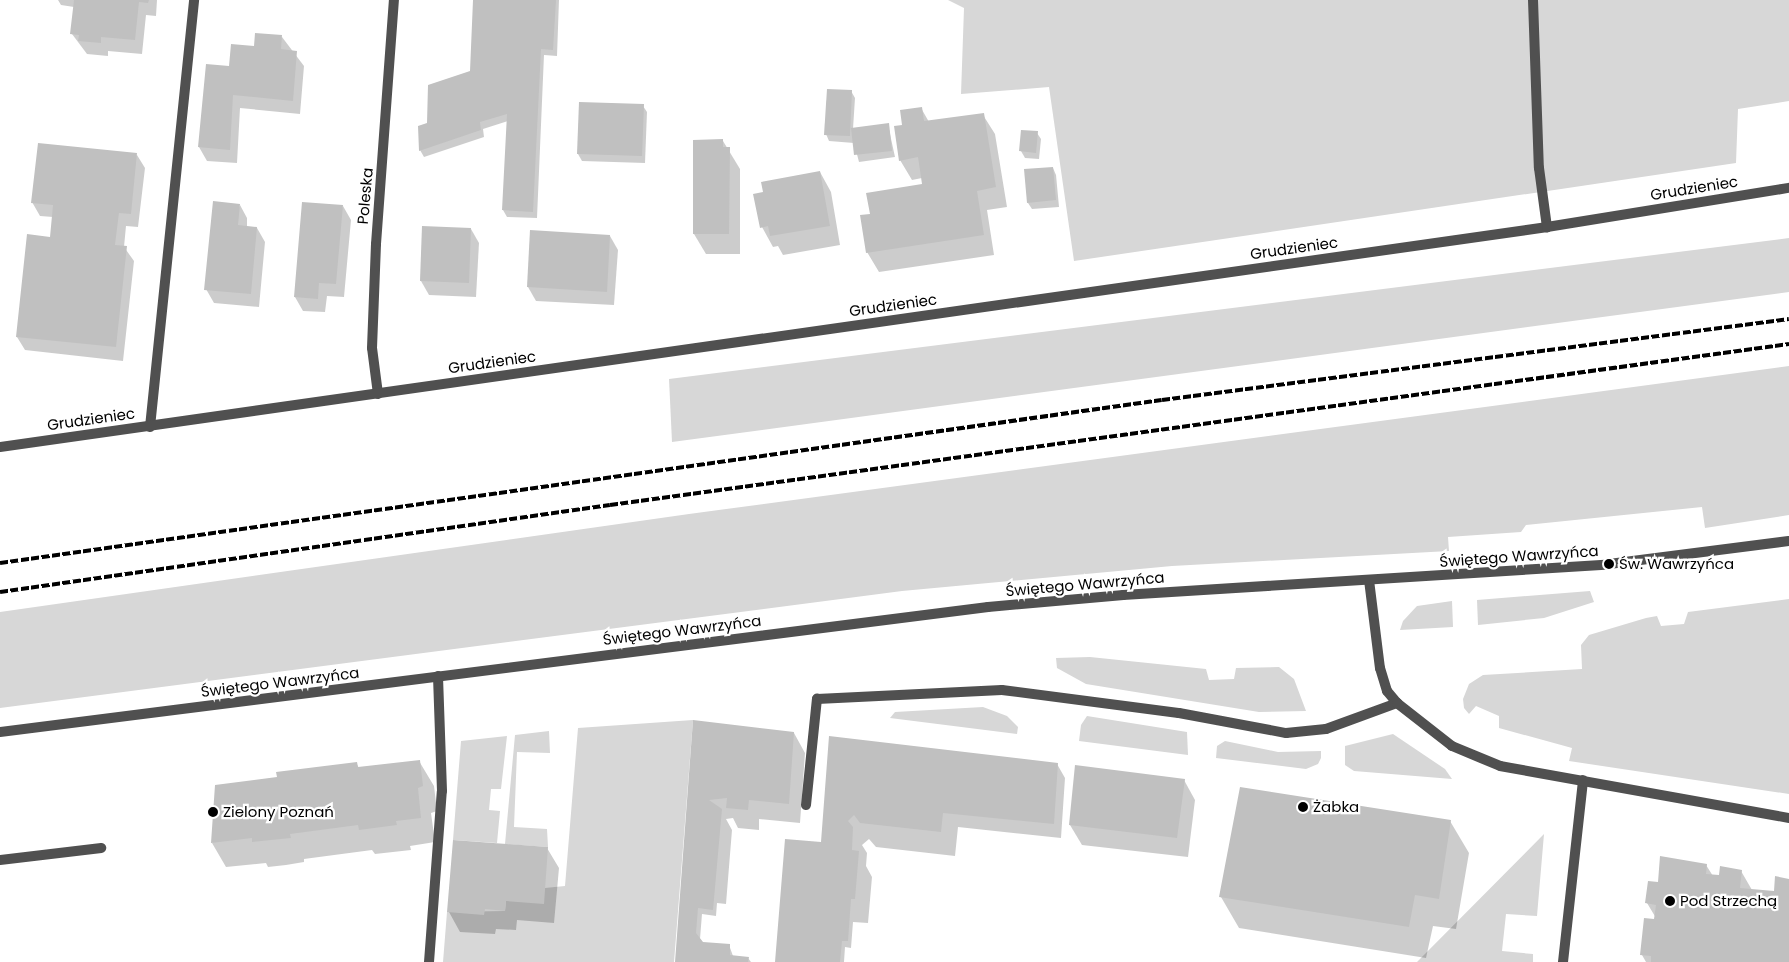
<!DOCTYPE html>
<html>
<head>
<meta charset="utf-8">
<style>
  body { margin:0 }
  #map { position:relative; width:1789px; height:962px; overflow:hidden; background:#fff; font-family:Poppins,sans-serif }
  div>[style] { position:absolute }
  .green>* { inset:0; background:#d7d7d7 }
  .shadow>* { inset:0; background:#0003 }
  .building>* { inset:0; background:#c0c0c0 }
  .lane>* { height:10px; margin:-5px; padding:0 5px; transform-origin:5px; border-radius:5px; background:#505050 }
  .street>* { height:10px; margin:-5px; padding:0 5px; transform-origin:5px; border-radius:5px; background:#505050 }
  .rail>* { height:4px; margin-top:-2px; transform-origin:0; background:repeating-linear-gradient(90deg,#000 0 8px,transparent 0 10.5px) }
  .dots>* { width:14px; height:14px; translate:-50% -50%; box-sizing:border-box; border:2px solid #fff; border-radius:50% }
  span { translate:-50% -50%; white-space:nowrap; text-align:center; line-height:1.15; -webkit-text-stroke:4.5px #fff; paint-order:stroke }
  .street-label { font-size:15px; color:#000 }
  .poi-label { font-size:15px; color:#000 }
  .left { translate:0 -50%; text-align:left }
</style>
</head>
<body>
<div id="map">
  <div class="green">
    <i style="clip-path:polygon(948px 0,1789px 0,1789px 101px,1738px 109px,1736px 163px,1074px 261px,1049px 87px,961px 94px,964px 8px)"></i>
    <i style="clip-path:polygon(1789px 238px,1789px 292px,672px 442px,669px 379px)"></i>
    <i style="clip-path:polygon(1789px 366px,1789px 515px,1705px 528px,1702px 507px,1526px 525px,1521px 532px,1448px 537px,1449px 551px,1172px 566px,902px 591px,0 708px,0 612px,689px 514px)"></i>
    <i style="clip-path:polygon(1590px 591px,1594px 602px,1544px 618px,1478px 625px,1477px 600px)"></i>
    <i style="clip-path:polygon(1789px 599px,1789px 794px,1569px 761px,1572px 748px,1499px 728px,1499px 716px,1476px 706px,1469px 714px,1464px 708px,1463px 699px,1469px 684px,1483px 675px,1582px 669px,1581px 645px,1589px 635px,1646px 618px,1657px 616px,1661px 626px,1684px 624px,1688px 612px)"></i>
    <i style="clip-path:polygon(1452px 601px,1453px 627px,1400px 630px,1403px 621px,1417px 606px)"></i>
    <i style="clip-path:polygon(1090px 657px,1206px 669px,1209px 680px,1234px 679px,1236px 668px,1279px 667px,1294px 679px,1306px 711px,1259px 712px,1086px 684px,1057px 668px,1056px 658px)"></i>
    <i style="clip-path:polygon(983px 707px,1007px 716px,1018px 727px,1017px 734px,890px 718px,895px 712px)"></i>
    <i style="clip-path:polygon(1087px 716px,1187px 732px,1188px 755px,1079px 741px,1081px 725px)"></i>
    <i style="clip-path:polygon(693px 720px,674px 962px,443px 962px,447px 912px,505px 911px,506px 901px,545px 888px,565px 886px,578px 728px)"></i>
    <i style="clip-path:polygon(549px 731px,550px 753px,517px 752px,514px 827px,547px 829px,548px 847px,505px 844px,515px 735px)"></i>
    <i style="clip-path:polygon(1393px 734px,1445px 769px,1452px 779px,1354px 771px,1345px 765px,1345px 746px)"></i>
    <i style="clip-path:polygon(507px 736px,501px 789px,491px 789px,489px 810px,500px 811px,497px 843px,453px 840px,461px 741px)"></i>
    <i style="clip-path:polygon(1225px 741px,1278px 752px,1321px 751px,1321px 758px,1318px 764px,1306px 769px,1216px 758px,1217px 746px)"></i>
    <i style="clip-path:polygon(1544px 834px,1537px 916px,1506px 914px,1502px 951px,1533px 954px,1533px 962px,1417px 962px)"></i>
  </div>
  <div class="shadow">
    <i style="clip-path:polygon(58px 0,157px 0,156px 16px,146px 15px,142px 54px,108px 51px,108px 56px,87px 54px,72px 34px,74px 7px,61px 5px)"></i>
    <i style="clip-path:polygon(475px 0,559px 0,557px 56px,544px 55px,537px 218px,507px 217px,503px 210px,508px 121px,483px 129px,484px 137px,424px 157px,420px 150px,428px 124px,471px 72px)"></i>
    <i style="clip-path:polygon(282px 37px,304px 66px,300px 114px,240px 108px,237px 163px,207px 161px,199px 147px,230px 67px,255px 47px)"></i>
    <i style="clip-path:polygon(851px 91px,855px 98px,853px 129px,888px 125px,895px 157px,859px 162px,854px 143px,829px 141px,826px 134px)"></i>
    <i style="clip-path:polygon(580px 103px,643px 106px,647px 112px,645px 163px,582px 161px,578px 154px)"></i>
    <i style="clip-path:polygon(921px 108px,929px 122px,983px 115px,995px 134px,1007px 207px,987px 210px,994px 255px,879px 272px,867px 252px,871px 215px,924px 185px,922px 178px,912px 180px,900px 160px,904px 126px)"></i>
    <i style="clip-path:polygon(1022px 131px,1037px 133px,1041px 139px,1039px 159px,1025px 158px,1021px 151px)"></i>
    <i style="clip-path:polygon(694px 141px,723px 141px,740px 169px,740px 254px,706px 254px,694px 234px)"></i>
    <i style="clip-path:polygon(137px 155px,145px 168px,138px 227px,126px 226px,124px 247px,134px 261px,123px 361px,25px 350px,17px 337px,51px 238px,53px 217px,40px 216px,32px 202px)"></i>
    <i style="clip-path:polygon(1053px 168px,1056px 175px,1059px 207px,1032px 209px,1028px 203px)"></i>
    <i style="clip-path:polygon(820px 172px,831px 192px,840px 245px,783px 255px,778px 246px,773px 247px,762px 227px,764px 193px)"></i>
    <i style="clip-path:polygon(240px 205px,247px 218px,247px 227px,257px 228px,265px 242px,259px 307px,214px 303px,206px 289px)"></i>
    <i style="clip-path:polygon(343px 206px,351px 220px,344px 297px,327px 296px,325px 312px,303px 311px,295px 297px)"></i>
    <i style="clip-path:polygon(471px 229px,479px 243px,476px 297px,429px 295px,421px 281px)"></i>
    <i style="clip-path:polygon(610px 236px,618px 250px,614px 305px,536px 301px,528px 287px)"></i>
    <i style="clip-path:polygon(694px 722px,794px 733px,805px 753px,800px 823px,759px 819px,759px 830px,738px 828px,733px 818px,726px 819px,732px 830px,726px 904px,717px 903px,716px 916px,702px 914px,700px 939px,703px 943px,729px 945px,733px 956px,748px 958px,751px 962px,677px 962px)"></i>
    <i style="clip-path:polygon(830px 738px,1057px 764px,1065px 778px,1061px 838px,958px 827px,955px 856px,876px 847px,869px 839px,862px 845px,867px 853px,866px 866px,872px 877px,868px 923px,853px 922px,851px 948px,845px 947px,844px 962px,777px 962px,822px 846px)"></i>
    <i style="clip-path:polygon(419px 761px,434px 786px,437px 811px,431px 813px,435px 842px,410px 846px,411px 850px,375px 854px,372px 850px,304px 859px,304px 862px,286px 865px,268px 867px,266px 863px,226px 867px,212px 843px,278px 778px,356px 763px,359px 768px)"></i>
    <i style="clip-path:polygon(1184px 780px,1195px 800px,1188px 857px,1082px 845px,1070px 825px)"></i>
    <i style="clip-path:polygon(1450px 821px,1469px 853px,1456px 929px,1433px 926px,1426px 958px,1239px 928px,1221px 897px)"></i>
    <i style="clip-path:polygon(547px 848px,559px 868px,554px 923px,517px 920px,516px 930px,496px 929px,495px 934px,460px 932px,449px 912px)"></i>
    <i style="clip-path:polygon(1706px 865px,1713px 876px,1741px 871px,1752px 890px,1775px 893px,1789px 880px,1789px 962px,1646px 962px,1642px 955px,1656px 918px,1647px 903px,1659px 883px)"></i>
  </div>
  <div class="building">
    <i style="clip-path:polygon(74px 0,149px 0,148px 3px,139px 2px,135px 40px,101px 37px,101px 43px,78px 41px,79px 35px,70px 34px)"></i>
    <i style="clip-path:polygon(473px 0,556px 0,553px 50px,541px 49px,533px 212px,502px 210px,507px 114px,480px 122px,481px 130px,419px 151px,418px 126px,427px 123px,428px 85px,470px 71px)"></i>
    <i style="clip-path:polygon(255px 33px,282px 35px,281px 49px,297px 51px,293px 101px,233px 95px,230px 150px,198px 147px,206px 64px,229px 66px,231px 44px,254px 46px)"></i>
    <i style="clip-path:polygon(827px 89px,852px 90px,850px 136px,824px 135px)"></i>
    <i style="clip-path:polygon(579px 102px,644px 104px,642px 156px,577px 154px)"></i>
    <i style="clip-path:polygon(922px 107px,924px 121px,984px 113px,996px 187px,977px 191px,984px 235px,866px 253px,860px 215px,870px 214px,866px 193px,922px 184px,918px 157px,899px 161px,894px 126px,902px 125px,900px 110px)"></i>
    <i style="clip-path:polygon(889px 123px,892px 151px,854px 155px,851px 128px)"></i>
    <i style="clip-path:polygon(1021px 130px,1038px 131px,1036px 153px,1019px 151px)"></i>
    <i style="clip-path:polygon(723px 139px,723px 147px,730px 147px,729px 234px,693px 234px,693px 140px)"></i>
    <i style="clip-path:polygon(38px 143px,137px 153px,131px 214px,119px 213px,115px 245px,127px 246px,116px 347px,16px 337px,27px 234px,50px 237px,53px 205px,31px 203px)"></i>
    <i style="clip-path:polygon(1053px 167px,1056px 200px,1027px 203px,1024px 169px)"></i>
    <i style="clip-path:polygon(820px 171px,830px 226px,770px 236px,768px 226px,760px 228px,753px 194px,763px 192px,761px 182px)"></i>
    <i style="clip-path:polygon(213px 201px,240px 204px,238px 225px,257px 227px,251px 294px,204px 290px)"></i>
    <i style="clip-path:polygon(302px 202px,343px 205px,336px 284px,319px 283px,318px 299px,294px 297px)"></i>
    <i style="clip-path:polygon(422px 226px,471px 228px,469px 283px,420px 281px)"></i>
    <i style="clip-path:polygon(530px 230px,610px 235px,607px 292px,527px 287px)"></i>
    <i style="clip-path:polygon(693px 720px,794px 732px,789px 804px,749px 800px,748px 810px,726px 808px,727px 798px,709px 800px,722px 809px,713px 910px,698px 908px,696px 933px,703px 942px,730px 944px,730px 955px,749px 957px,748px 962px,675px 962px)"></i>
    <i style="clip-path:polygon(829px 736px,1058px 763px,1054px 824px,943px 813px,941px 832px,860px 823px,854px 815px,848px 821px,853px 827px,852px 850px,859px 851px,855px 899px,851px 899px,848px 941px,842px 941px,840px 962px,775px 962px,785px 839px,821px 842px)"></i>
    <i style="clip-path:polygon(420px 760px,423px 786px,418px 788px,421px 818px,396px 821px,397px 825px,359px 830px,358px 825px,290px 834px,291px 838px,271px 840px,252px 842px,252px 838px,211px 843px,215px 785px,277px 777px,276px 772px,357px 762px,358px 767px)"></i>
    <i style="clip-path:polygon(1075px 765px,1185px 779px,1177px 838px,1069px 825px)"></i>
    <i style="clip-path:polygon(1240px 787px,1451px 820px,1439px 899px,1415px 895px,1409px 927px,1219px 897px)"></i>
    <i style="clip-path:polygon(453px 840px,548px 847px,544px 904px,506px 901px,505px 911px,485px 909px,484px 915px,447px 912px)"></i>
    <i style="clip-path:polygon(1660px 856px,1707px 864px,1706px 874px,1719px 875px,1720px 866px,1742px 870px,1740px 888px,1774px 891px,1775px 876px,1789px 879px,1789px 962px,1651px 962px,1651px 956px,1640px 955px,1644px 918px,1654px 919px,1656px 905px,1645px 903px,1648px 881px,1658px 882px)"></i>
  </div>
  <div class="lane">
    <i style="left:150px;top:427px;width:429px;rotate:-84.1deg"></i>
    <i style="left:806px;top:805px;width:107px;rotate:-84.1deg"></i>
    <i style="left:0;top:860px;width:102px;rotate:-6.8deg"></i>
    <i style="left:429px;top:962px;width:171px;rotate:-85.7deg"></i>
    <i style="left:442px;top:791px;width:115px;rotate:-92deg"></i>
    <i style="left:1563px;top:962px;width:183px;rotate:-83.7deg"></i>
  </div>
  <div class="street">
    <i style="left:1533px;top:0;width:168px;rotate:88deg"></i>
    <i style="left:1539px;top:168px;width:60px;rotate:82.3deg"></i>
    <i style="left:378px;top:394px;width:46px;rotate:-97.4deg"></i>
    <i style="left:372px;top:348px;width:104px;rotate:-87.8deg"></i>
    <i style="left:376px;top:244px;width:245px;rotate:-85.8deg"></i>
    <i style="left:0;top:447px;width:1563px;rotate:-8.09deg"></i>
    <i style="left:1547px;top:227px;width:245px;rotate:-9.2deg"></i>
    <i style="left:1369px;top:580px;width:89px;rotate:82.9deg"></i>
    <i style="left:1380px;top:668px;width:24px;rotate:73deg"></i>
    <i style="left:1387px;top:691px;width:16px;rotate:50deg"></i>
    <i style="left:817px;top:699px;width:185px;rotate:-2.8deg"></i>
    <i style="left:1002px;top:690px;width:178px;rotate:7.4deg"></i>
    <i style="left:1179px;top:713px;width:109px;rotate:10.6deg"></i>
    <i style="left:1286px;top:733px;width:40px;rotate:-5.7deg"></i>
    <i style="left:1326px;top:729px;width:76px;rotate:-20.1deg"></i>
    <i style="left:1397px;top:703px;width:70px;rotate:38deg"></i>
    <i style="left:1452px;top:746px;width:52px;rotate:22.6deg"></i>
    <i style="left:1500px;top:766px;width:294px;rotate:10.2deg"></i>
    <i style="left:0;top:732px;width:996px;rotate:-7.21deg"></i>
    <i style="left:988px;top:607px;width:136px;rotate:-5.1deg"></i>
    <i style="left:1123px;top:595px;width:487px;rotate:-3.6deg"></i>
    <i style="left:1609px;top:564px;width:181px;rotate:-7.3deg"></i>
  </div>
  <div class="rail">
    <i style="left:0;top:563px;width:1173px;rotate:-7.99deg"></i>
    <i style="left:1162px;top:400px;width:632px;rotate:-7.36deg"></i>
    <i style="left:0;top:592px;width:616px;rotate:-8.12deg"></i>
    <i style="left:610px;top:505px;width:1190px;rotate:-7.78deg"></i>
  </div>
  <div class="dots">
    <i style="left:1609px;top:564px;background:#000"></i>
    <i style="left:1303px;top:807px;background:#000"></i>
    <i style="left:213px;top:812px;background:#000"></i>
    <i style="left:1670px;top:901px;background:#000"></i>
  </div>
  <div class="street-label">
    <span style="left:1694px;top:188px;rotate:-9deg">Grudzieniec</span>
    <span style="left:365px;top:196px;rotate:-85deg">Poleska</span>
    <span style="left:1294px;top:248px;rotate:-8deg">Grudzieniec</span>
    <span style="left:893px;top:305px;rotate:-8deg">Grudzieniec</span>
    <span style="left:492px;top:362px;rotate:-8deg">Grudzieniec</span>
    <span style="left:91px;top:419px;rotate:-8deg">Grudzieniec</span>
    <span style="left:1519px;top:556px;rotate:-4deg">Świętego Wawrzyńca</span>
    <span style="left:1085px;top:584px;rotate:-5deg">Świętego Wawrzyńca</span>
    <span style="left:682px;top:630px;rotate:-7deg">Świętego Wawrzyńca</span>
    <span style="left:280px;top:682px;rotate:-7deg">Świętego Wawrzyńca</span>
  </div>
  <div class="poi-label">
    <span class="left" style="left:1619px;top:564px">Św. Wawrzyńca</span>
    <span class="left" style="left:1313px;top:807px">Żabka</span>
    <span class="left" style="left:223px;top:812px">Zielony Poznań</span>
    <span class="left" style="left:1680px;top:901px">Pod Strzechą</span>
  </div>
</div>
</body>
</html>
